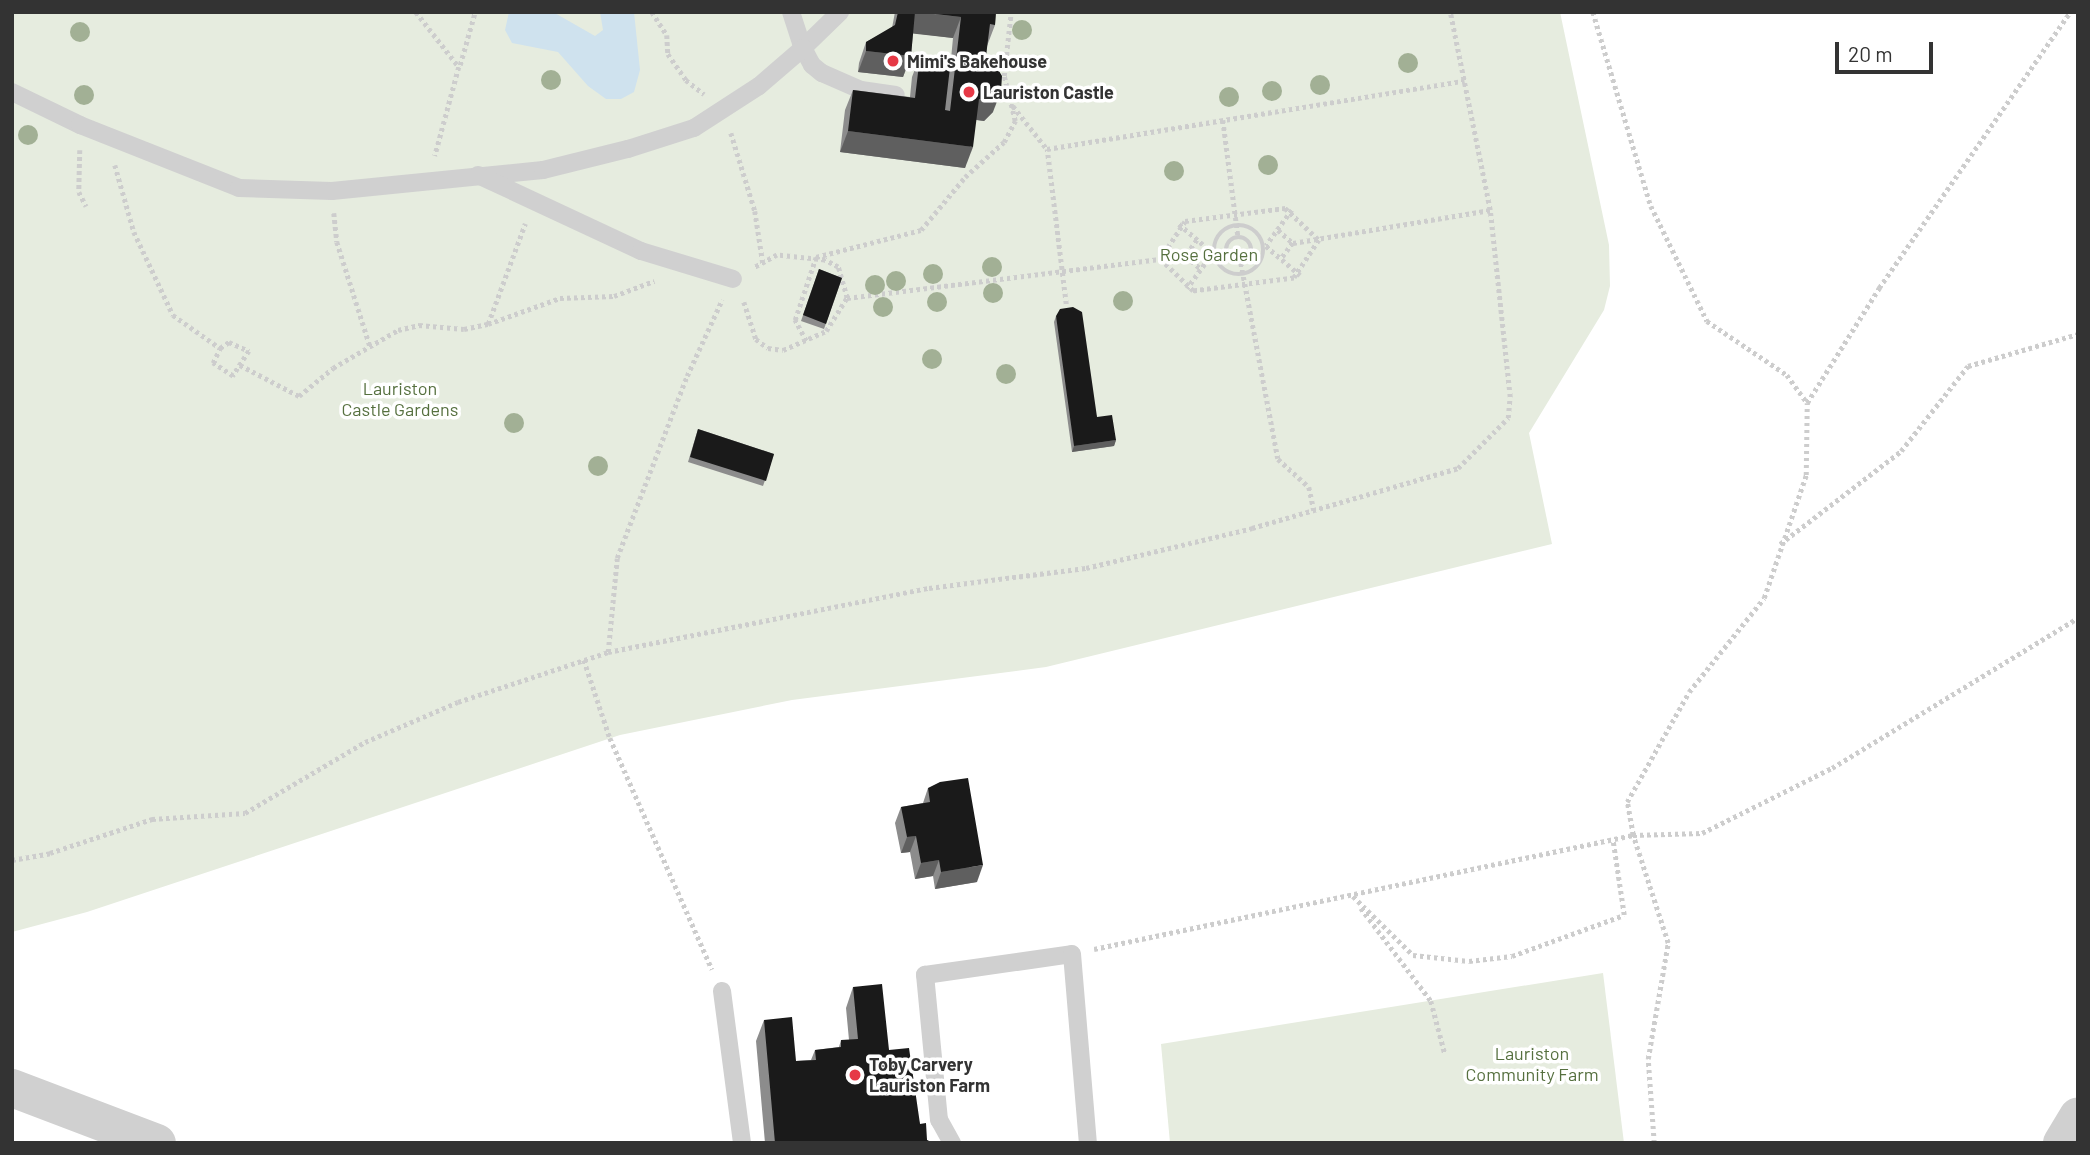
<!DOCTYPE html>
<html>
<head>
<meta charset="utf-8">
<style>
  body { margin:0 }
  #map { position:relative; width:2090px; height:1155px; overflow:hidden; background:#fff; font-family:Barlow,sans-serif }
  div>[style] { position:absolute }
  .green>* { inset:0; background:#e6ecdf }
  .water>* { inset:0; background:#cfe2ee }
  .path>* { height:4.5px; margin-top:-2.25px; transform-origin:0; background:repeating-linear-gradient(90deg,#cdcdcd 0 3.5px,transparent 0 7px) }
  .path>.ring { margin:-2.25px; padding:0; box-sizing:content-box; background:none; border:4.5px solid #cdcdcd; border-radius:50% }
  .service>* { height:18px; margin:-9px; padding:0 9px; transform-origin:9px; border-radius:9px; background:#d0d0d0 }
  .tertiary>* { height:38px; margin:-19px; padding:0 19px; transform-origin:19px; border-radius:19px; background:#d0d0d0 }
  .trees>* { width:20px; height:20px; margin:-10px; border-radius:50%; background:#a2b095 }
  .wall>* { inset:0; background:#8c8c8c }
  .shaded-wall>* { inset:0; background:#5f5f5f }
  .building>* { inset:0; background:#1a1a1a }
  .dots>* { width:19px; height:19px; translate:-50% -50%; box-sizing:border-box; border:4px solid #fff; border-radius:50% }
  span { translate:-50% -50%; white-space:nowrap; text-align:center; line-height:1.15; -webkit-text-stroke:7px #fff; paint-order:stroke }
  .poi-label { font-size:18px; color:#333; font-weight:700 }
  .left { translate:0 -50%; text-align:left }
  .park-label { font-size:18px; color:#56703f }
  .frame { position:absolute; inset:0; border:14px solid #333; pointer-events:none }
  .scale { position:absolute; left:1835px; top:42px; width:98px; height:32px; box-sizing:border-box; border:4px solid #333; border-top:0; padding-left:9px; font-size:21px; line-height:24px; white-space:nowrap; color:#333; -webkit-text-stroke:5px #fff; paint-order:stroke }
</style>
</head>
<body>
<div id="map">
  <div class="green">
    <i style="clip-path:polygon(12px 12px,1560px 12px,1609px 245px,1610px 286px,1604px 310px,1529px 433px,1552px 544px,1046px 667px,792px 700px,620px 735px,87px 912px,12px 932px)"></i>
    <i style="clip-path:polygon(1603px 973px,1624px 1143px,1170px 1143px,1161px 1044px)"></i>
  </div>
  <div class="water">
    <i style="clip-path:polygon(509px 12px,553px 12px,595px 36px,603px 30px,600px 12px,634px 12px,640px 70px,634px 92px,621px 99px,606px 99px,588px 86px,558px 52px,512px 43px,505px 30px)"></i>
  </div>
  <div class="path">
    <i style="left:416px;top:12px;width:70px;rotate:52deg"></i>
    <i style="left:459px;top:67px;width:92px;rotate:105.1deg"></i>
    <i style="left:652px;top:12px;width:27px;rotate:57deg"></i>
    <i style="left:667px;top:35px;width:19px;rotate:87deg"></i>
    <i style="left:668px;top:54px;width:32px;rotate:55deg"></i>
    <i style="left:686px;top:80px;width:23px;rotate:38deg"></i>
    <i style="left:1593px;top:12px;width:202px;rotate:73.4deg"></i>
    <i style="left:1651px;top:206px;width:128px;rotate:64deg"></i>
    <i style="left:1707px;top:321px;width:97px;rotate:34deg"></i>
    <i style="left:1787px;top:375px;width:34px;rotate:54deg"></i>
    <i style="left:460px;top:65px;width:55px;rotate:-74.2deg"></i>
    <i style="left:1013px;top:106px;width:55px;rotate:51.7deg"></i>
    <i style="left:1223px;top:120px;width:117px;rotate:82.6deg"></i>
    <i style="left:731px;top:133px;width:82px;rotate:72.9deg"></i>
    <i style="left:755px;top:211px;width:53px;rotate:81.3deg"></i>
    <i style="left:80px;top:150px;width:42px;rotate:91.4deg"></i>
    <i style="left:79px;top:192px;width:16px;rotate:63deg"></i>
    <i style="left:115px;top:165px;width:70px;rotate:74.2deg"></i>
    <i style="left:134px;top:232px;width:92px;rotate:64.8deg"></i>
    <i style="left:173px;top:315px;width:57px;rotate:35.1deg"></i>
    <i style="left:220px;top:348px;width:11px;rotate:-34deg"></i>
    <i style="left:229px;top:342px;width:22px;rotate:24deg"></i>
    <i style="left:249px;top:351px;width:30px;rotate:123deg"></i>
    <i style="left:233px;top:376px;width:24px;rotate:-147deg"></i>
    <i style="left:213px;top:363px;width:17px;rotate:-65deg"></i>
    <i style="left:1292px;top:210px;width:44px;rotate:125.8deg"></i>
    <i style="left:1266px;top:246px;width:45px;rotate:40.5deg"></i>
    <i style="left:334px;top:213px;width:29px;rotate:84deg"></i>
    <i style="left:337px;top:242px;width:109px;rotate:72.4deg"></i>
    <i style="left:1179px;top:224px;width:45px;rotate:40.5deg"></i>
    <i style="left:1213px;top:253px;width:44px;rotate:125.8deg"></i>
    <i class="ring" style="left:1214px;top:225px;width:45.5px;height:45.5px"></i>
    <i style="left:1278px;top:230px;width:20px;rotate:41deg"></i>
    <i style="left:1293px;top:243px;width:20px;rotate:127deg"></i>
    <i class="ring" style="left:1226px;top:237px;width:21.5px;height:21.5px"></i>
    <i style="left:1197px;top:240px;width:19px;rotate:125deg"></i>
    <i style="left:1186px;top:256px;width:20px;rotate:41deg"></i>
    <i style="left:1293px;top:243px;width:200px;rotate:-9.5deg"></i>
    <i style="left:1241px;top:263px;width:199px;rotate:79.3deg"></i>
    <i style="left:1278px;top:459px;width:42px;rotate:42.1deg"></i>
    <i style="left:1309px;top:487px;width:24px;rotate:78deg"></i>
    <i style="left:847px;top:298px;width:315px;rotate:-7.1deg"></i>
    <i style="left:1160px;top:259px;width:45px;rotate:-56.7deg"></i>
    <i style="left:1185px;top:221px;width:101px;rotate:-7.4deg"></i>
    <i style="left:1285px;top:208px;width:47px;rotate:43.3deg"></i>
    <i style="left:1319px;top:240px;width:45px;rotate:123.3deg"></i>
    <i style="left:1294px;top:278px;width:102px;rotate:172.7deg"></i>
    <i style="left:1193px;top:291px;width:46px;rotate:-135.9deg"></i>
    <i style="left:1160px;top:259px;width:26px;rotate:-7deg"></i>
    <i style="left:744px;top:302px;width:39px;rotate:72deg"></i>
    <i style="left:756px;top:339px;width:15px;rotate:37deg"></i>
    <i style="left:768px;top:348px;width:15px;rotate:8deg"></i>
    <i style="left:783px;top:350px;width:47px;rotate:-23.8deg"></i>
    <i style="left:826px;top:331px;width:39px;rotate:-58deg"></i>
    <i style="left:847px;top:298px;width:32px;rotate:-106deg"></i>
    <i style="left:838px;top:267px;width:15px;rotate:-152deg"></i>
    <i style="left:825px;top:260px;width:48px;rotate:-174.1deg"></i>
    <i style="left:777px;top:255px;width:26px;rotate:151deg"></i>
    <i style="left:1066px;top:304px;width:156px;rotate:-97deg"></i>
    <i style="left:1047px;top:149px;width:423px;rotate:-9.3deg"></i>
    <i style="left:488px;top:324px;width:77px;rotate:-19.9deg"></i>
    <i style="left:560px;top:298px;width:54px;rotate:-2.1deg"></i>
    <i style="left:614px;top:296px;width:43px;rotate:-20.6deg"></i>
    <i style="left:806px;top:341px;width:24px;rotate:-118deg"></i>
    <i style="left:795px;top:320px;width:66px;rotate:-71.6deg"></i>
    <i style="left:816px;top:257px;width:108px;rotate:-14.4deg"></i>
    <i style="left:921px;top:230px;width:69px;rotate:-50.3deg"></i>
    <i style="left:965px;top:177px;width:52px;rotate:-41.9deg"></i>
    <i style="left:1004px;top:142px;width:24px;rotate:-62deg"></i>
    <i style="left:1015px;top:121px;width:46px;rotate:-103.7deg"></i>
    <i style="left:1004px;top:76px;width:64px;rotate:-83.8deg"></i>
    <i style="left:240px;top:365px;width:67px;rotate:27.7deg"></i>
    <i style="left:299px;top:396px;width:44px;rotate:-39.5deg"></i>
    <i style="left:333px;top:368px;width:75px;rotate:-30.3deg"></i>
    <i style="left:398px;top:330px;width:22px;rotate:-13deg"></i>
    <i style="left:419px;top:325px;width:45px;rotate:5.1deg"></i>
    <i style="left:464px;top:329px;width:25px;rotate:-12deg"></i>
    <i style="left:488px;top:324px;width:107px;rotate:-69.7deg"></i>
    <i style="left:1780px;top:544px;width:153px;rotate:-37.5deg"></i>
    <i style="left:1901px;top:451px;width:108px;rotate:-51.8deg"></i>
    <i style="left:1968px;top:366px;width:115px;rotate:-16.2deg"></i>
    <i style="left:608px;top:652px;width:327px;rotate:-11.3deg"></i>
    <i style="left:929px;top:588px;width:158px;rotate:-7.3deg"></i>
    <i style="left:1086px;top:568px;width:171px;rotate:-13.5deg"></i>
    <i style="left:1252px;top:528px;width:215px;rotate:-16.2deg"></i>
    <i style="left:1458px;top:468px;width:71px;rotate:-45deg"></i>
    <i style="left:1508px;top:418px;width:21px;rotate:-85deg"></i>
    <i style="left:1510px;top:397px;width:188px;rotate:-96.1deg"></i>
    <i style="left:1490px;top:210px;width:202px;rotate:-101.4deg"></i>
    <i style="left:584px;top:660px;width:82px;rotate:71.6deg"></i>
    <i style="left:610px;top:738px;width:253px;rotate:66.2deg"></i>
    <i style="left:12px;top:860px;width:39px;rotate:-10deg"></i>
    <i style="left:50px;top:853px;width:108px;rotate:-18.4deg"></i>
    <i style="left:152px;top:819px;width:93px;rotate:-3.7deg"></i>
    <i style="left:245px;top:813px;width:139px;rotate:-30.6deg"></i>
    <i style="left:365px;top:742px;width:101px;rotate:-23.3deg"></i>
    <i style="left:458px;top:702px;width:158px;rotate:-18.4deg"></i>
    <i style="left:608px;top:652px;width:94px;rotate:-84.5deg"></i>
    <i style="left:617px;top:558px;width:195px;rotate:-69deg"></i>
    <i style="left:687px;top:376px;width:84px;rotate:-65.3deg"></i>
    <i style="left:1353px;top:896px;width:84px;rotate:44.5deg"></i>
    <i style="left:1413px;top:955px;width:56px;rotate:6.1deg"></i>
    <i style="left:1469px;top:961px;width:43px;rotate:-6.6deg"></i>
    <i style="left:1512px;top:956px;width:119px;rotate:-20.1deg"></i>
    <i style="left:1624px;top:915px;width:75px;rotate:-98.5deg"></i>
    <i style="left:1361px;top:908px;width:116px;rotate:53deg"></i>
    <i style="left:1431px;top:1001px;width:55px;rotate:75.2deg"></i>
    <i style="left:1094px;top:949px;width:551px;rotate:-11.94deg"></i>
    <i style="left:1633px;top:835px;width:69px;rotate:-1.7deg"></i>
    <i style="left:1702px;top:833px;width:145px;rotate:-26.6deg"></i>
    <i style="left:1832px;top:768px;width:288px;rotate:-31.4deg"></i>
    <i style="left:1654px;top:1143px;width:84px;rotate:-94.1deg"></i>
    <i style="left:1648px;top:1059px;width:118px;rotate:-80.2deg"></i>
    <i style="left:1668px;top:943px;width:114px;rotate:-108deg"></i>
    <i style="left:1633px;top:835px;width:34px;rotate:-100deg"></i>
    <i style="left:1627px;top:802px;width:126px;rotate:-60.6deg"></i>
    <i style="left:1689px;top:692px;width:120px;rotate:-51.4deg"></i>
    <i style="left:1764px;top:598px;width:130px;rotate:-71.1deg"></i>
    <i style="left:1806px;top:475px;width:72px;rotate:-89.2deg"></i>
    <i style="left:1807px;top:403px;width:136px;rotate:-57.9deg"></i>
    <i style="left:1879px;top:288px;width:336px;rotate:-55.3deg"></i>
  </div>
  <div class="service">
    <i style="left:791px;top:12px;width:38px;rotate:72deg"></i>
    <i style="left:803px;top:48px;width:52px;rotate:-44.2deg"></i>
    <i style="left:12px;top:92px;width:76px;rotate:25.9deg"></i>
    <i style="left:80px;top:125px;width:171px;rotate:21.6deg"></i>
    <i style="left:239px;top:188px;width:93px;rotate:1.8deg"></i>
    <i style="left:332px;top:191px;width:212px;rotate:-5.7deg"></i>
    <i style="left:543px;top:170px;width:88px;rotate:-13.9deg"></i>
    <i style="left:628px;top:149px;width:69px;rotate:-17.7deg"></i>
    <i style="left:694px;top:128px;width:77px;rotate:-32.9deg"></i>
    <i style="left:759px;top:86px;width:58px;rotate:-40.8deg"></i>
    <i style="left:803px;top:48px;width:19px;rotate:62deg"></i>
    <i style="left:812px;top:65px;width:13px;rotate:39deg"></i>
    <i style="left:822px;top:73px;width:43px;rotate:23.6deg"></i>
    <i style="left:861px;top:90px;width:35px;rotate:8deg"></i>
    <i style="left:478px;top:175px;width:180px;rotate:25deg"></i>
    <i style="left:641px;top:251px;width:96px;rotate:16.9deg"></i>
    <i style="left:722px;top:991px;width:153px;rotate:82.5deg"></i>
    <i style="left:952px;top:1143px;width:26px;rotate:-119deg"></i>
    <i style="left:939px;top:1120px;width:146px;rotate:-95.5deg"></i>
    <i style="left:925px;top:975px;width:148px;rotate:-8.1deg"></i>
    <i style="left:1072px;top:954px;width:190px;rotate:85.2deg"></i>
  </div>
  <div class="tertiary">
    <i style="left:12px;top:1088px;width:155px;rotate:20.8deg"></i>
    <i style="left:2062px;top:1143px;width:31px;rotate:-59deg"></i>
  </div>
  <div class="trees">
    <i style="left:1022px;top:30px"></i>
    <i style="left:80px;top:32px"></i>
    <i style="left:1408px;top:63px"></i>
    <i style="left:551px;top:80px"></i>
    <i style="left:1320px;top:85px"></i>
    <i style="left:1272px;top:91px"></i>
    <i style="left:84px;top:95px"></i>
    <i style="left:1229px;top:97px"></i>
    <i style="left:28px;top:135px"></i>
    <i style="left:1268px;top:165px"></i>
    <i style="left:1174px;top:171px"></i>
    <i style="left:992px;top:267px"></i>
    <i style="left:933px;top:274px"></i>
    <i style="left:896px;top:281px"></i>
    <i style="left:875px;top:285px"></i>
    <i style="left:993px;top:293px"></i>
    <i style="left:1123px;top:301px"></i>
    <i style="left:937px;top:302px"></i>
    <i style="left:883px;top:307px"></i>
    <i style="left:932px;top:359px"></i>
    <i style="left:1006px;top:374px"></i>
    <i style="left:514px;top:423px"></i>
    <i style="left:598px;top:466px"></i>
  </div>
  <div class="wall">
    <i style="clip-path:polygon(895px 12px,996px 12px,995px 25px,987px 46px,985px 64px,993px 112px,984px 121px,976px 120px,965px 168px,840px 152px,845px 110px,853px 90px,910px 97px,912px 77px,920px 56px,951px 59px,953px 38px,913px 33px,911px 56px,903px 77px,858px 72px,859px 63px,866px 42px,892px 28px)"></i>
    <i style="clip-path:polygon(819px 269px,842px 278px,824px 329px,801px 321px)"></i>
    <i style="clip-path:polygon(1056px 316px,1097px 417px,1116px 440px,1114px 446px,1072px 452px,1054px 322px)"></i>
    <i style="clip-path:polygon(698px 429px,774px 454px,763px 486px,688px 462px)"></i>
    <i style="clip-path:polygon(928px 788px,977px 882px,935px 889px,933px 876px,915px 879px,910px 852px,901px 853px,895px 823px,901px 807px,923px 803px)"></i>
    <i style="clip-path:polygon(853px 987px,889px 1050px,927px 1140px,933px 1143px,765px 1143px,756px 1041px,764px 1020px,796px 1061px,811px 1060px,815px 1050px,839px 1047px,841px 1040px,849px 1040px,846px 1008px)"></i>
  </div>
  <div class="shaded-wall">
    <i style="clip-path:polygon(915px 12px,961px 17px,953px 38px,908px 33px)"></i>
    <i style="clip-path:polygon(866px 51px,911px 56px,903px 77px,858px 72px)"></i>
    <i style="clip-path:polygon(1001px 91px,993px 112px,984px 121px,971px 119px,979px 99px)"></i>
    <i style="clip-path:polygon(848px 131px,973px 147px,965px 168px,840px 152px)"></i>
    <i style="clip-path:polygon(1116px 440px,1114px 446px,1072px 452px,1074px 446px)"></i>
    <i style="clip-path:polygon(916px 836px,910px 852px,901px 853px,907px 837px)"></i>
    <i style="clip-path:polygon(939px 860px,933px 876px,915px 879px,921px 863px)"></i>
    <i style="clip-path:polygon(983px 865px,977px 882px,935px 889px,941px 872px)"></i>
  </div>
  <div class="building">
    <i style="clip-path:polygon(898px 12px,915px 12px,911px 56px,866px 51px,866px 42px,895px 25px)"></i>
    <i style="clip-path:polygon(918px 12px,996px 12px,995px 25px,990px 24px,985px 64px,996px 66px,1002px 76px,1001px 91px,992px 100px,979px 99px,973px 147px,848px 131px,853px 90px,915px 98px,920px 56px,951px 59px,945px 110px,950px 111px,961px 17px)"></i>
    <i style="clip-path:polygon(819px 269px,842px 278px,826px 324px,803px 315px)"></i>
    <i style="clip-path:polygon(1073px 307px,1082px 312px,1097px 417px,1112px 415px,1116px 440px,1074px 446px,1056px 316px,1060px 309px)"></i>
    <i style="clip-path:polygon(698px 429px,774px 454px,766px 481px,690px 457px)"></i>
    <i style="clip-path:polygon(968px 778px,983px 865px,941px 872px,939px 860px,921px 863px,916px 836px,907px 837px,901px 807px,930px 802px,928px 788px,940px 782px)"></i>
    <i style="clip-path:polygon(882px 984px,889px 1050px,909px 1048px,920px 1124px,926px 1123px,927px 1140px,933px 1143px,775px 1143px,764px 1020px,792px 1017px,796px 1061px,816px 1060px,815px 1050px,841px 1047px,841px 1040px,858px 1039px,853px 987px)"></i>
  </div>
  <div class="dots">
    <i style="left:893px;top:61px;background:#e63946"></i>
    <i style="left:969px;top:92px;background:#e63946"></i>
    <i style="left:855px;top:1075px;background:#e63946"></i>
  </div>
  <div class="poi-label">
    <span class="left" style="left:907px;top:61px">Mimi's Bakehouse</span>
    <span class="left" style="left:983px;top:92px">Lauriston Castle</span>
    <span class="left" style="left:869px;top:1075px">Toby Carvery<br>Lauriston Farm</span>
  </div>
  <div class="park-label">
    <span style="left:1209px;top:254px">Rose Garden</span>
    <span style="left:400px;top:399px">Lauriston<br>Castle Gardens</span>
    <span style="left:1532px;top:1064px">Lauriston<br>Community Farm</span>
  </div>
  <div class="frame"></div>
  <div class="scale">20 m</div>
</div>
</body>
</html>
